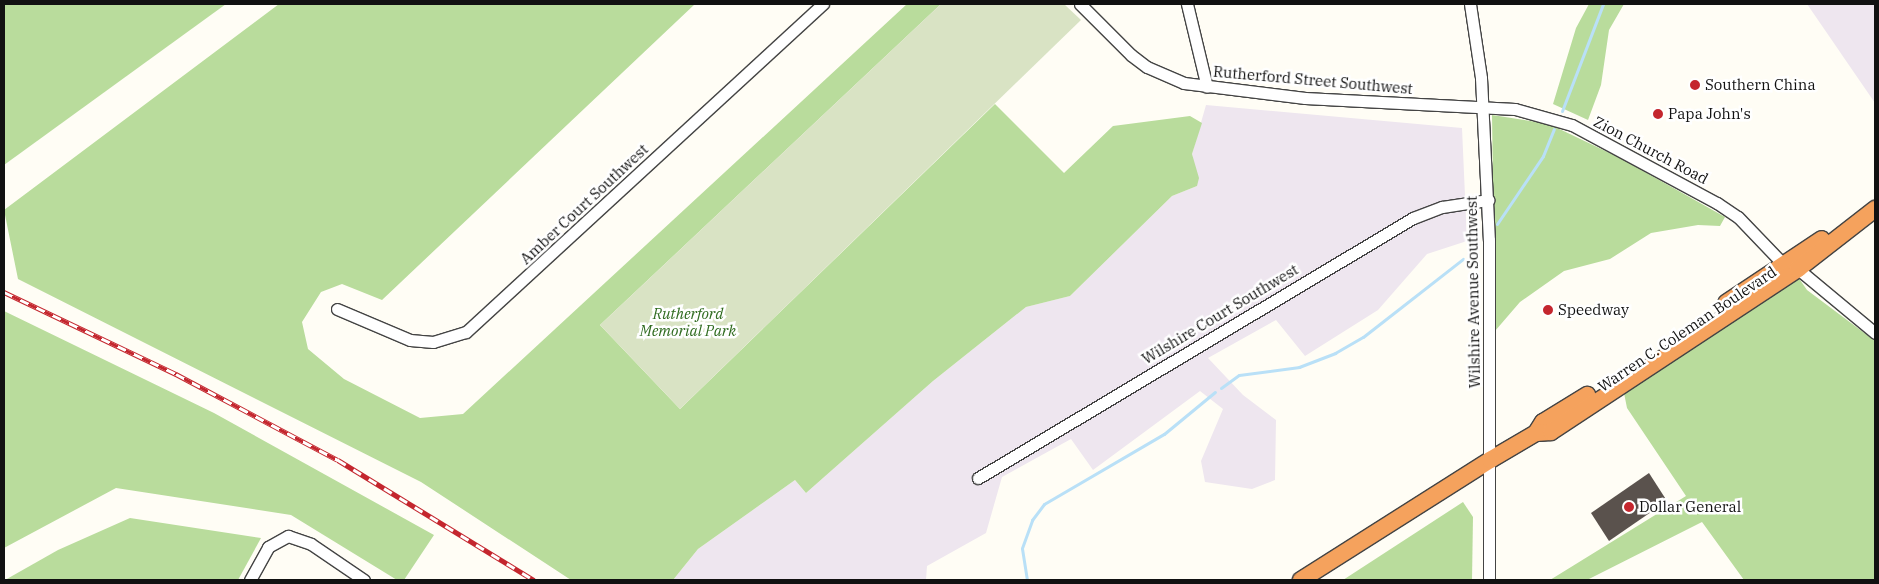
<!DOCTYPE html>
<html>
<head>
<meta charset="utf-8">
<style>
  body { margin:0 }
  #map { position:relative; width:1879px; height:584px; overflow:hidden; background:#fffdf5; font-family:"IBM Plex Serif",serif }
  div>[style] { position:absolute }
  .industrial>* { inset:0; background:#eee6ef }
  .forest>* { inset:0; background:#b9dc9c }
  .cemetery>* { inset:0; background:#d9e3c4 }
  .stream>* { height:3px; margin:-1.5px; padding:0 1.5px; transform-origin:1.5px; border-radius:1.5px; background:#b9e0f7 }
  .building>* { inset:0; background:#5a524d }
  .roads { filter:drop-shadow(1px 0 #444) drop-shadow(-1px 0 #444) drop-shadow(0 1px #444) drop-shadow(0 -1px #444) }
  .minor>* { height:11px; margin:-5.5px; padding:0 5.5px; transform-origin:5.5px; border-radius:5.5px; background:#fff }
  .highway>* { height:16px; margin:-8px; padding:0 8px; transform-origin:8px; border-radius:8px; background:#f5a25d }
  .rail>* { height:5px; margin-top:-2.5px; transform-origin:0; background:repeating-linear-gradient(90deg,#fff 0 9px,#c4262e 0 18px); box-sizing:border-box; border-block:1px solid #c4262e }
  .dots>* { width:14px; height:14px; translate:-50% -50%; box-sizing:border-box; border:2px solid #fff; border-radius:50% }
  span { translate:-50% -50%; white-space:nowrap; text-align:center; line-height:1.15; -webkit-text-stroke:5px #fff; paint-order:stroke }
  .street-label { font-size:15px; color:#111 }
  .poi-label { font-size:15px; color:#111 }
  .left { translate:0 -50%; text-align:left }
  .park-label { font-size:15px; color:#2f6b1f; font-style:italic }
  .frame { position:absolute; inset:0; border:5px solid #111; pointer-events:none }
</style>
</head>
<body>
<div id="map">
  <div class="industrial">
    <i style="clip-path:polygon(1807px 4px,1875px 4px,1875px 103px)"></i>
    <i style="clip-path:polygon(1206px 105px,1462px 128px,1467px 241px,1427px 254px,1378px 310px,1305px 356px,1276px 320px,1208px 358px,1243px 395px,1276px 420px,1275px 480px,1252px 489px,1205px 482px,1201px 461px,1223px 409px,1200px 391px,1093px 470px,1071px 439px,1002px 477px,986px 533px,927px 566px,926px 580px,673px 580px,698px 549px,795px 480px,806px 493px,933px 381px,1026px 307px,1070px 296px,1172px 196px,1197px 186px,1192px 154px)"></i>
  </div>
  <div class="forest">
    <i style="clip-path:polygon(4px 4px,226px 4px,4px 165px)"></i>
    <i style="clip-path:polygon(279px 4px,695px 4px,382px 300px,342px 284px,321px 292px,302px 322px,308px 349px,344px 379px,420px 418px,463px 414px,907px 4px,941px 4px,600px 325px,680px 409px,995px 104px,1064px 173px,1113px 126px,1190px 116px,1202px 123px,1192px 154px,1199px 178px,1197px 186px,1172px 196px,1070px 296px,1026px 307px,933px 381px,806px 493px,795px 480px,698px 549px,673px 580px,571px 580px,421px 482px,18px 279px,4px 210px)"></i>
    <i style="clip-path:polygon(1589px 4px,1624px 4px,1609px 30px,1601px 85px,1588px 120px,1553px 104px,1576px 28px)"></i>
    <i style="clip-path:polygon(1492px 115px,1549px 124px,1620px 158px,1725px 217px,1720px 226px,1698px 225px,1651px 233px,1610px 259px,1564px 271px,1520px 302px,1495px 331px)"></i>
    <i style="clip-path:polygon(1798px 277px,1807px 290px,1875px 341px,1875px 580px,1744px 580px,1702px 522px,1587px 580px,1550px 580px,1686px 496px,1627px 408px,1624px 393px)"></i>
    <i style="clip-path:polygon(4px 311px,214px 413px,434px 535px,404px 580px,397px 580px,291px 515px,116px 488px,4px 548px)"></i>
    <i style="clip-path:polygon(1463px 502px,1473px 517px,1472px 580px,1343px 580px)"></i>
    <i style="clip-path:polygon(130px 518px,261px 538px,238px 580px,5px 580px,58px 550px)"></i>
  </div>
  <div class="cemetery">
    <i style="clip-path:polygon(941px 4px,1064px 4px,1081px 20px,680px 409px,600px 325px)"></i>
  </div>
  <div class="stream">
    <i style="left:1562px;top:111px;width:115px;rotate:-69deg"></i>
    <i style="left:1497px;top:224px;width:82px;rotate:-55.9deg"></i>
    <i style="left:1543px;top:156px;width:29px;rotate:-68deg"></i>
    <i style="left:1221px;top:388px;width:22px;rotate:-36deg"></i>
    <i style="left:1239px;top:375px;width:61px;rotate:-7.6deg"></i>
    <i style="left:1299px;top:367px;width:39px;rotate:-21deg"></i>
    <i style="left:1335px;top:353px;width:32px;rotate:-30deg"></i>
    <i style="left:1363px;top:337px;width:127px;rotate:-38deg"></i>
    <i style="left:1027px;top:580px;width:32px;rotate:-99deg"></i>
    <i style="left:1022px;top:548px;width:30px;rotate:-70deg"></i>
    <i style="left:1032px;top:520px;width:20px;rotate:-53deg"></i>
    <i style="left:1044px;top:504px;width:139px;rotate:-30.3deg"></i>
    <i style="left:1164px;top:434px;width:66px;rotate:-39.5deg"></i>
  </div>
  <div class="building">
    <i style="clip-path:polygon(1649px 473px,1667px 501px,1609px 541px,1591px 513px)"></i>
  </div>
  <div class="roads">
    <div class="minor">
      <i style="left:1080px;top:4px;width:72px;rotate:45deg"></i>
      <i style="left:1131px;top:55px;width:20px;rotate:37deg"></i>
      <i style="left:1147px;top:67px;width:40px;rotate:23.4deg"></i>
      <i style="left:1184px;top:83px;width:122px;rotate:7.1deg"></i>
      <i style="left:1305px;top:98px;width:210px;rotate:3deg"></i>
      <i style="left:1515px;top:109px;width:59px;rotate:15.7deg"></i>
      <i style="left:1572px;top:125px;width:165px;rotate:28.3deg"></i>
      <i style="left:1717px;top:203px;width:25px;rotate:34deg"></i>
      <i style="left:1738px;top:217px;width:65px;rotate:46.2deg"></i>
      <i style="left:1187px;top:4px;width:85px;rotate:76.5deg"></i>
      <i style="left:1470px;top:4px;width:75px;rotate:81.5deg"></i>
      <i style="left:1481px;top:78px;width:162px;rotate:87.2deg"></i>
      <i style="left:1489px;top:240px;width:340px;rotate:90deg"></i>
      <i style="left:1798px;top:269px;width:100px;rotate:39.7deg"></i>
      <i style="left:337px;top:309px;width:79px;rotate:23deg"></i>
      <i style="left:410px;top:340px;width:23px;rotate:5deg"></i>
      <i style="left:433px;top:342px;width:34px;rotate:-17deg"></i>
      <i style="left:466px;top:332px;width:485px;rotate:-42.6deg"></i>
      <i style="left:978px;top:478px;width:507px;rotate:-30.87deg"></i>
      <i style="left:1413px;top:218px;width:31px;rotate:-21deg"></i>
      <i style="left:1442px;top:207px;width:47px;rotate:-8.7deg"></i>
      <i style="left:250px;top:580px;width:38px;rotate:-61deg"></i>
      <i style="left:268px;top:547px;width:23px;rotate:-29deg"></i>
      <i style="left:288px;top:536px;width:24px;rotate:19deg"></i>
      <i style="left:311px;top:544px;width:64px;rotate:34.2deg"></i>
    </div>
    <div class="highway">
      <i style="left:1726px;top:303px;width:115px;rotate:-33.7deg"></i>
      <i style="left:1536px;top:433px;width:13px;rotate:-58deg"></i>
      <i style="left:1543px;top:422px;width:52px;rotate:-31.5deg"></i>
      <i style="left:1301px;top:580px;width:224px;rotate:-32.4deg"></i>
      <i style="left:1490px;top:460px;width:53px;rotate:-30.4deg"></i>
      <i style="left:1536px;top:433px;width:15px;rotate:-4deg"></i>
      <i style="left:1551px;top:432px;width:296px;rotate:-33.4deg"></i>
      <i style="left:1798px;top:269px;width:98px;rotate:-37.9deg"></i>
    </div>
  </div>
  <div class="rail">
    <i style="left:4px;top:292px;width:191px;rotate:25.5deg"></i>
    <i style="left:176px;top:374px;width:183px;rotate:28deg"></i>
    <i style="left:338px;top:460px;width:230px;rotate:31.5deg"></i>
  </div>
  <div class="dots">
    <i style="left:1695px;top:85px;background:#c4262e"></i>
    <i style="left:1658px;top:114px;background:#c4262e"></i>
    <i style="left:1548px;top:310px;background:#c4262e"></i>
    <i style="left:1629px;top:507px;background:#c4262e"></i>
  </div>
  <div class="street-label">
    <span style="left:1313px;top:80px;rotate:5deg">Rutherford Street Southwest</span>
    <span style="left:1651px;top:150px;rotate:28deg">Zion Church Road</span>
    <span style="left:584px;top:204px;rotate:-43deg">Amber Court Southwest</span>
    <span style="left:1473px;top:292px;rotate:-91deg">Wilshire Avenue Southwest</span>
    <span style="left:1220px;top:314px;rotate:-31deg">Wilshire Court Southwest</span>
    <span style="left:1687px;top:329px;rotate:-34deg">Warren C. Coleman Boulevard</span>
  </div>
  <div class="poi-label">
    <span class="left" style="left:1705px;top:85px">Southern China</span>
    <span class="left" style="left:1668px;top:114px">Papa John's</span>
    <span class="left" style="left:1558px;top:310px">Speedway</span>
    <span class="left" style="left:1639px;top:507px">Dollar General</span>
  </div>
  <div class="park-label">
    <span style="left:688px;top:322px">Rutherford<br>Memorial Park</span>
  </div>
  <div class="frame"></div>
</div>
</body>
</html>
